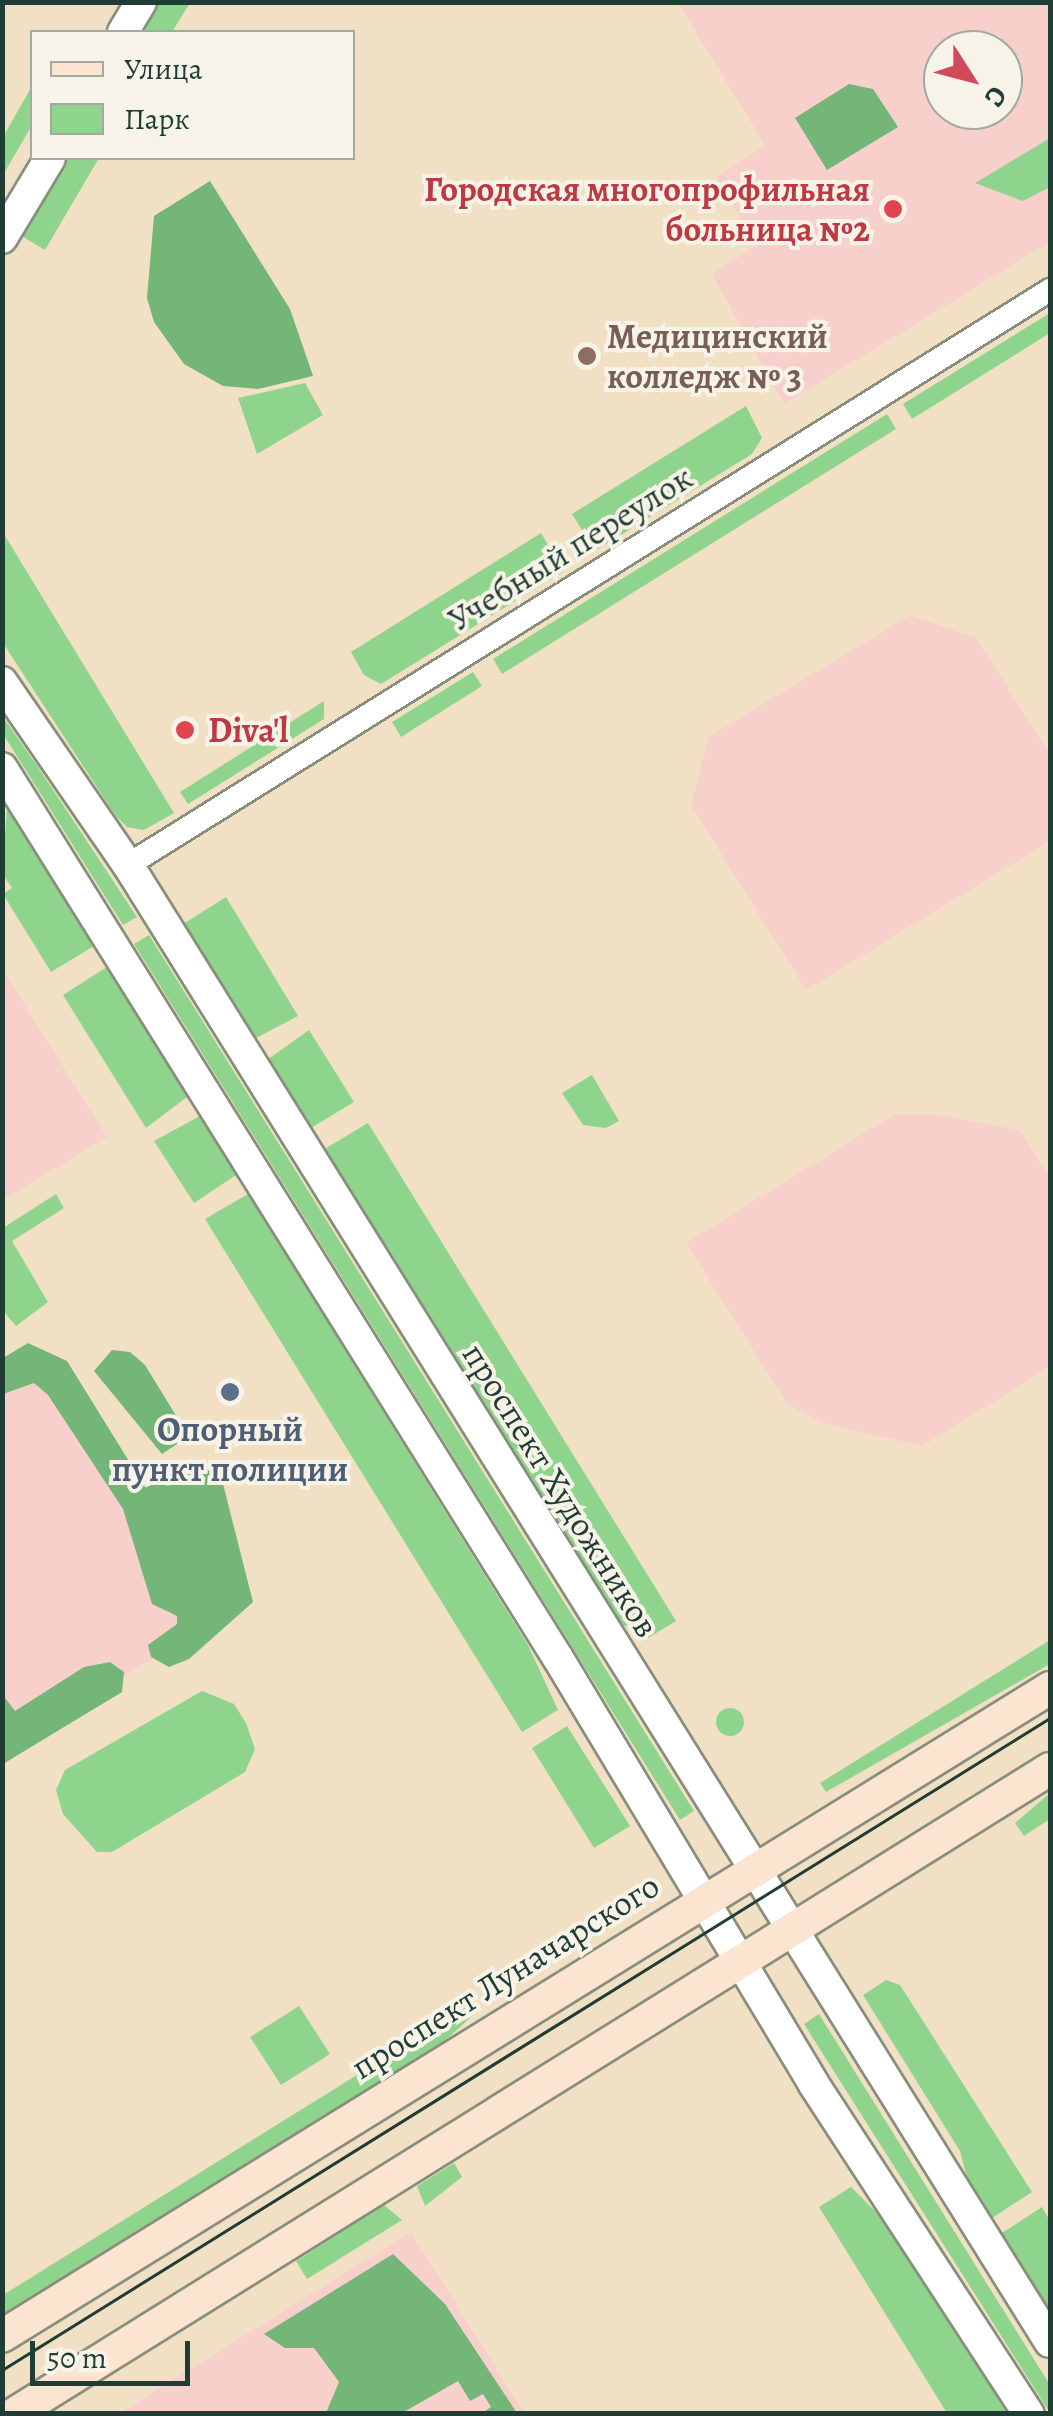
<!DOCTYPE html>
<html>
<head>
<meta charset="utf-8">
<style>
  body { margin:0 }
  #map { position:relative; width:1053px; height:2416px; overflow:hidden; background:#f1e0c3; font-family:Alegreya,serif }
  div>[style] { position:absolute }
  .built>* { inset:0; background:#f7d0cc }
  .green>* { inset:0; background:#8fd48d }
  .round { border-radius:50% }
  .forest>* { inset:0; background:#73b678 }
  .roads { filter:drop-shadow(2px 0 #888e7c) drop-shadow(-2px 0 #888e7c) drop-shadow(0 2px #888e7c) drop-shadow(0 -2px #888e7c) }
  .minor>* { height:22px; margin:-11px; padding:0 11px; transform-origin:11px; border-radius:11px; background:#fff }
  .tertiary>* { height:30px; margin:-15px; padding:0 15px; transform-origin:15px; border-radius:15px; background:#fff }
  .secondary>* { height:32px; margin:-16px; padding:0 16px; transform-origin:16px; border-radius:16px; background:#fce5d0 }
  .tram>* { height:2.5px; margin:-1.25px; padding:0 1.25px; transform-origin:1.25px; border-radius:1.25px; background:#1f3d34 }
  .dots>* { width:28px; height:28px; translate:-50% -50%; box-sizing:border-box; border:5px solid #f7f3e8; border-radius:50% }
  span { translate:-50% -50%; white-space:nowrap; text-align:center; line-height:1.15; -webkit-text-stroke:8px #f7f3e8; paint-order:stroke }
  .health-label { font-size:35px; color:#be3a42; font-weight:700 }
  .right { translate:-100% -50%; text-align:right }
  .left { translate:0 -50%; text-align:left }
  .education-label { font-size:35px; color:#785e54; font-weight:700 }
  .street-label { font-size:35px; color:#1f3d34 }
  .service-label { font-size:35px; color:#4e5e75; font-weight:700 }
  .frame { position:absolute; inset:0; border:5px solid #1f3d34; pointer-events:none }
  .legend { position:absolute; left:30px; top:30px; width:325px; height:130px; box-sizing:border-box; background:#f7f3e8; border:2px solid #a1aaa0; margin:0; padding:12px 18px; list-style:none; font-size:30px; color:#1f3d34 }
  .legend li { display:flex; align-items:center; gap:20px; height:50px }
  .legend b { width:50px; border:2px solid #a1aaa0 }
  .north { position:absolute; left:923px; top:30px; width:100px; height:100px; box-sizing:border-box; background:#f7f3e8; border:2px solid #a1aaa0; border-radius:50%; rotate:126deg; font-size:28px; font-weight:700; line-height:40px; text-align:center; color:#1f3d34 }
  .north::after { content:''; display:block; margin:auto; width:35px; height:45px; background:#d1495b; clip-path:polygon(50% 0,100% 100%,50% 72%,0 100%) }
  .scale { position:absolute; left:30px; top:2341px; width:160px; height:45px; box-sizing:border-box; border:5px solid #1f3d34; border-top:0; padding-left:12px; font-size:30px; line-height:35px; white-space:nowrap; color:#1f3d34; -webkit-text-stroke:8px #f7f3e8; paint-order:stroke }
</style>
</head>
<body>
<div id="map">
  <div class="built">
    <i style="clip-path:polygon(evenodd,678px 3px,1050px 3px,1050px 242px,784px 404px,712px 274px,757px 245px,716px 177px,765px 145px,678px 3px,943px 50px,1003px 50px,1003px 110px,943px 110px,943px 50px)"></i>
    <i style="clip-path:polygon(910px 615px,976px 638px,1050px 754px,1050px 841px,806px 990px,691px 805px,709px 737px)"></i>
    <i style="clip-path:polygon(3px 970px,107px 1137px,3px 1200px,2px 1200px)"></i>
    <i style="clip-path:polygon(895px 1114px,933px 1114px,1020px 1130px,1050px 1179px,1050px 1367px,922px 1446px,824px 1423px,788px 1405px,686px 1243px)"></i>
    <i style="clip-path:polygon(31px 1347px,225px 1617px,3px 1746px,3px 1364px)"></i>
    <i style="clip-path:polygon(411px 2232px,524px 2413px,118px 2414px)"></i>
  </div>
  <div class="green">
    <i style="clip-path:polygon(157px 3px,190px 3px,172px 32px,139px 32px)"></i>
    <i style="clip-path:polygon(32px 86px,32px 125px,3px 175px,3px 137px)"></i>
    <i style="clip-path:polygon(1050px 138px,1050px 187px,1023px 201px,975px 183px)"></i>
    <i style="clip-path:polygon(66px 158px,99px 158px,45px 250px,20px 235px)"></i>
    <i style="clip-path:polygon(1050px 313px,1050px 333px,912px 419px,903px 404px)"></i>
    <i style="clip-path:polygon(305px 383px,323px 415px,257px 454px,238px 398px)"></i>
    <i style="clip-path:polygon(746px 406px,762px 438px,752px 454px,595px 551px,572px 514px)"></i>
    <i style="clip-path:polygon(887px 414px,896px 429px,502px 674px,493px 659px)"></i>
    <i style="clip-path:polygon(2px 531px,174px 813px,144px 830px,127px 827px,115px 815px,3px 643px)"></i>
    <i style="clip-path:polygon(541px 533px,564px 571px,381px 684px,364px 675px,351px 652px)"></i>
    <i style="clip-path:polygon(473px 672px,482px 686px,401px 737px,392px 722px)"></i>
    <i style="clip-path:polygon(324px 701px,324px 719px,188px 804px,180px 792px)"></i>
    <i style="clip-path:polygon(3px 717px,38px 767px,137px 917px,123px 925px,3px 734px)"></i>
    <i style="clip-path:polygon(7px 808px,94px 946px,51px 972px,3px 894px,12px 888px,2px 873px)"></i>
    <i style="clip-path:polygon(226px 897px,298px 1016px,254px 1039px,183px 924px)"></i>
    <i style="clip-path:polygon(149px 935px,694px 1811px,680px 1820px,134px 944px)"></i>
    <i style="clip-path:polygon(107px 967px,187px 1097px,146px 1128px,63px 995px)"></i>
    <i style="clip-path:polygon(309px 1030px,354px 1102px,311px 1128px,267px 1060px)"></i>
    <i style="clip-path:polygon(592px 1075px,619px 1121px,606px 1128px,583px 1125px,562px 1093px)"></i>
    <i style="clip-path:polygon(200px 1116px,236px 1175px,194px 1203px,154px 1141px)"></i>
    <i style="clip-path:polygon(368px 1123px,676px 1621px,643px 1641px,615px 1618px,323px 1150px)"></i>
    <i style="clip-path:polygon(56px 1194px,64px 1208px,12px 1241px,48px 1302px,16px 1326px,3px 1311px,3px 1228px)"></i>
    <i style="clip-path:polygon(248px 1194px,528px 1645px,558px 1710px,522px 1732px,205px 1219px)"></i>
    <i style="clip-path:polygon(1050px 1640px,1050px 1664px,826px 1792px,820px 1783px)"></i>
    <i style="clip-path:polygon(202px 1691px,234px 1704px,246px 1723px,255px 1749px,245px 1772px,112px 1852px,97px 1852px,63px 1814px,56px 1790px,65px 1770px)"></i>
    <i class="round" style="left:716px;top:1708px;width:28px;height:28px"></i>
    <i style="clip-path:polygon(567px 1726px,630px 1826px,594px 1848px,532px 1748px)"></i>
    <i style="clip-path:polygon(1050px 1793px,1050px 1819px,1024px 1836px,1015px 1823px)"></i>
    <i style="clip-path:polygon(886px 1980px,900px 1985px,1032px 2192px,989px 2220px,970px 2189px,960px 2151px,863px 1995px)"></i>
    <i style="clip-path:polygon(299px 2006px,330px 2054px,281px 2085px,250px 2037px)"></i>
    <i style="clip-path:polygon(468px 2006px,473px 2015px,447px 2039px,3px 2316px,3px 2295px)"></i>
    <i style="clip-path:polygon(819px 2014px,1050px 2385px,1050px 2413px,804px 2024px)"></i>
    <i style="clip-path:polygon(454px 2163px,462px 2177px,425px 2206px,417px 2186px)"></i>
    <i style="clip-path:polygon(851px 2187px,886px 2222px,1007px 2413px,947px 2413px,819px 2207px)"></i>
    <i style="clip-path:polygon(384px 2205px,402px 2220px,307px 2279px,296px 2261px)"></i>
    <i style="clip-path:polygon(1042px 2207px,1050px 2221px,1050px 2318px,999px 2235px)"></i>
  </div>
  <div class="forest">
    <i style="clip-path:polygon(849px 84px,873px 89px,898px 127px,827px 170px,795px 118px)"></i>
    <i style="clip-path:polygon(210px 181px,290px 309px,313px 376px,258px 389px,223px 386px,184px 364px,154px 322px,147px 298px,154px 216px)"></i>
    <i style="clip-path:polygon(28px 1343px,67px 1361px,145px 1487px,177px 1471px,205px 1467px,223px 1484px,253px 1602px,189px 1659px,169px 1667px,151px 1657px,148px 1645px,177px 1624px,177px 1616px,152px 1604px,123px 1509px,48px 1395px,34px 1383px,3px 1394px,3px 1358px)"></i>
    <i style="clip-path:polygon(112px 1350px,130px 1352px,145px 1365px,183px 1427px,180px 1442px,162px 1454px,94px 1371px)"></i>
    <i style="clip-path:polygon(110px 1662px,124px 1672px,122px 1692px,3px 1764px,3px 1695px,15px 1711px,84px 1667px)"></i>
    <i style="clip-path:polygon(393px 2254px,445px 2304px,517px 2413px,482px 2413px,491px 2407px,483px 2394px,470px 2401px,458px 2381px,402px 2413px,326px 2413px,339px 2382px,314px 2348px,285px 2348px,264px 2334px)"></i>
  </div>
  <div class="roads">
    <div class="minor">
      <i style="left:128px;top:865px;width:1087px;rotate:-31.95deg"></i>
    </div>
    <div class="tertiary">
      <i style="left:123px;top:32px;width:35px;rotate:-59deg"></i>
      <i style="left:2px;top:238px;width:93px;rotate:-59deg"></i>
      <i style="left:2px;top:682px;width:222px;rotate:55.5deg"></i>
      <i style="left:128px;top:865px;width:1741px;rotate:58.03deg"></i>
      <i style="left:2px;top:768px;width:1049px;rotate:58.01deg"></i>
      <i style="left:558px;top:1658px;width:496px;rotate:59deg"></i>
      <i style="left:813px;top:2083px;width:395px;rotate:56.9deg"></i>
    </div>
    <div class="secondary">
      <i style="left:2px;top:2336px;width:1232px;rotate:-31.73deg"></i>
      <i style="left:14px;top:2414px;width:1220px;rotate:-31.91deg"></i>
    </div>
  </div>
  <div class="tram">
    <i style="left:2px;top:2370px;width:1234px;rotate:-31.89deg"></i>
  </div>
  <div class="dots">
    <i style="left:893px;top:209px;background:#e0444e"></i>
    <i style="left:587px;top:356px;background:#8d6e63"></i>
    <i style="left:185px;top:730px;background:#e0444e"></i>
    <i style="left:230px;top:1392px;background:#5c6f8a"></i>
  </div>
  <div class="health-label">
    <span class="right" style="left:870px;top:209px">Городская многопрофильная<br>больница №2</span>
    <span class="left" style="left:208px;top:730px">Diva'l</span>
  </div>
  <div class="education-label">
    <span class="left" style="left:607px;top:356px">Медицинский<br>колледж № 3</span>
  </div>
  <div class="street-label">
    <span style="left:570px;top:548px;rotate:-32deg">Учебный переулок</span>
    <span style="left:561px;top:1490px;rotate:58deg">проспект Художников</span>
    <span style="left:505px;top:1976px;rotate:-32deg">проспект Луначарского</span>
  </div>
  <div class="service-label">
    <span style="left:230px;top:1449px">Опорный<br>пункт полиции</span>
  </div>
  <div class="frame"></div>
  <ul class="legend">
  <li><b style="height:12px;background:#fce5d0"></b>Улица</li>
  <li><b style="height:28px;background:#8fd48d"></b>Парк</li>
  </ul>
  <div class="north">С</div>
  <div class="scale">50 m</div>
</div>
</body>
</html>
